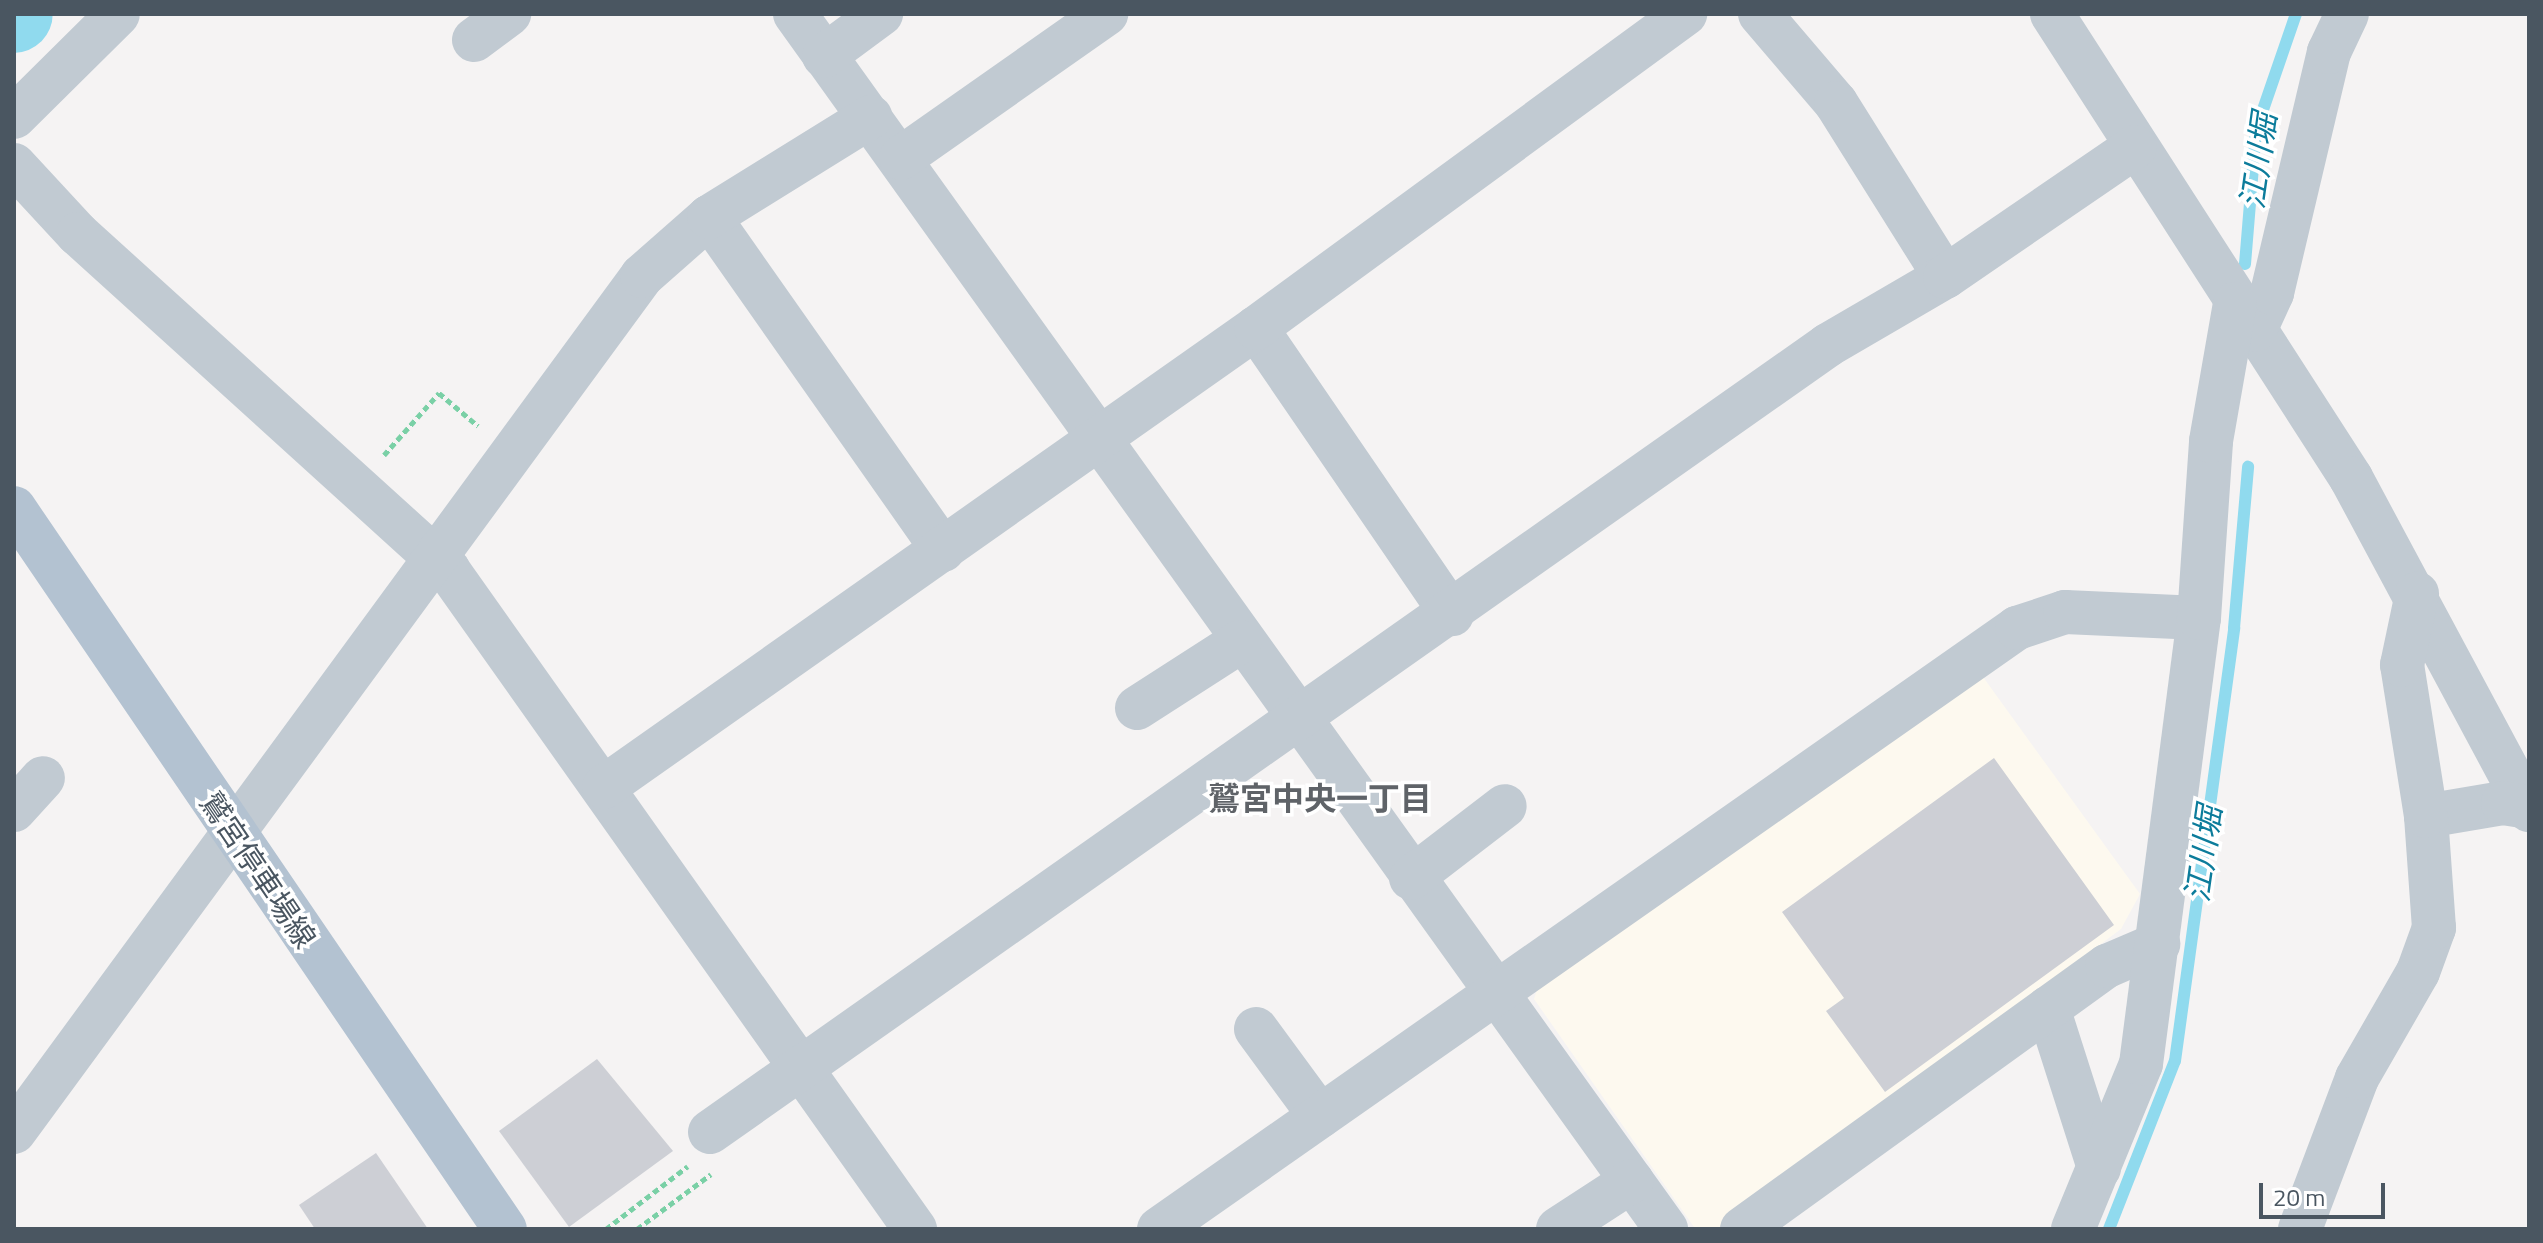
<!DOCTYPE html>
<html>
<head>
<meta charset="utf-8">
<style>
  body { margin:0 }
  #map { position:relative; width:2543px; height:1243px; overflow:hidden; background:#f5f3f3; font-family:"Titillium Web","Noto Sans JP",sans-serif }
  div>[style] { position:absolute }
  .commercial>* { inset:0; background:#fdf9ef }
  .stream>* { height:12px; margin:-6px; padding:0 6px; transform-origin:6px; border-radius:6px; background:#90daee }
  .river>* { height:76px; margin:-38px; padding:0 38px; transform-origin:38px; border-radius:38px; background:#90daee }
  .building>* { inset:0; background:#cdcfd5 }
  .path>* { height:5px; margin-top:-2.5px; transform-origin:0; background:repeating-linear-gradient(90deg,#7ad0a6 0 6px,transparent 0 10px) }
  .minor>* { height:44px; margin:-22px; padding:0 22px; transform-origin:22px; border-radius:22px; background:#c1cad2 }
  .major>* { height:44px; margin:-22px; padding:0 22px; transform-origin:22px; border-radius:22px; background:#b3c2d1 }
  span { translate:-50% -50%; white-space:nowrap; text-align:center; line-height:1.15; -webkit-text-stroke:7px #fff; paint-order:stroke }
  .street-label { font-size:30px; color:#4a5661 }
  .water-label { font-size:32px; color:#0c7c9b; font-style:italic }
  .neighbourhood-label { font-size:32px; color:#5f6368; font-weight:700 }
  .frame { position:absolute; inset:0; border:16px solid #4a5661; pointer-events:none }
  .scale { position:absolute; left:2259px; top:1183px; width:126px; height:36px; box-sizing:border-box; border:4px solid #4a5661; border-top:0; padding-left:10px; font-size:24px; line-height:28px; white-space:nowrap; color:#4a5661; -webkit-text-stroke:6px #fff; paint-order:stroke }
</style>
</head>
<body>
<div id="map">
  <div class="commercial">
    <i style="clip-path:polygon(1978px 670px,2140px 894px,2121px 929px,1720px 1229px,1694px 1227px,1534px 999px,1538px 986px)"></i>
  </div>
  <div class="stream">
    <i style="left:2245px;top:264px;width:134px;rotate:-85.3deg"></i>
    <i style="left:2256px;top:130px;width:123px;rotate:-71deg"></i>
    <i style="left:2109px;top:1229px;width:180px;rotate:-68.6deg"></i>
    <i style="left:2175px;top:1061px;width:437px;rotate:-82.2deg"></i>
    <i style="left:2234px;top:628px;width:162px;rotate:-85deg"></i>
  </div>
  <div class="river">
    <i style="left:14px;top:15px;width:1px;rotate:-45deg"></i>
  </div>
  <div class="building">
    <i style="clip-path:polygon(1994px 758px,2114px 925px,1885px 1092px,1826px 1011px,1844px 998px,1782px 912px)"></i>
    <i style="clip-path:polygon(597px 1059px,673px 1151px,569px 1227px,499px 1131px)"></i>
    <i style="clip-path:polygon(376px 1153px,428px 1229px,315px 1229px,299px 1205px)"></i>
  </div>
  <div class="path">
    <i style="left:384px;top:455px;width:83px;rotate:-48.4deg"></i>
    <i style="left:439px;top:393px;width:51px;rotate:40.2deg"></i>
    <i style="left:606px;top:1229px;width:103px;rotate:-37.5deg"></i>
    <i style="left:637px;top:1229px;width:92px;rotate:-36.6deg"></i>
  </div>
  <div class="minor">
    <i style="left:795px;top:14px;width:1495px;rotate:54.36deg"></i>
    <i style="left:1760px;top:14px;width:117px;rotate:49.5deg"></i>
    <i style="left:1836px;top:103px;width:205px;rotate:57.9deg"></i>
    <i style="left:2052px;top:14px;width:552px;rotate:57.2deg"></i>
    <i style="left:2351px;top:478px;width:377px;rotate:61.8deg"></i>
    <i style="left:474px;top:40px;width:44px;rotate:-36.6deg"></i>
    <i style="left:824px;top:56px;width:71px;rotate:-36.4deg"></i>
    <i style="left:14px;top:117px;width:146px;rotate:-44.7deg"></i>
    <i style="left:901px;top:158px;width:251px;rotate:-35.1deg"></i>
    <i style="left:14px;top:165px;width:94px;rotate:47.2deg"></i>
    <i style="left:78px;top:234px;width:500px;rotate:42.2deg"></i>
    <i style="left:448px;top:570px;width:808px;rotate:54.68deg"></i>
    <i style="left:709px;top:217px;width:407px;rotate:54.9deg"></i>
    <i style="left:1256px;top:328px;width:347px;rotate:55.6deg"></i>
    <i style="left:2255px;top:330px;width:41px;rotate:-65.3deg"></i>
    <i style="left:2272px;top:293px;width:248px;rotate:-76.7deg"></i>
    <i style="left:2329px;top:52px;width:42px;rotate:-64.7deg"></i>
    <i style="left:1137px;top:708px;width:122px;rotate:-32.7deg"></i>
    <i style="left:604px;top:787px;width:797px;rotate:-35.15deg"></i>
    <i style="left:1256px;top:328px;width:532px;rotate:-36.2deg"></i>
    <i style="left:14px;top:810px;width:43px;rotate:-47.8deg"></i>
    <i style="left:2426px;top:816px;width:78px;rotate:-9.6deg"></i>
    <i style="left:2503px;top:803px;width:26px;rotate:9deg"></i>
    <i style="left:1411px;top:878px;width:118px;rotate:-37.5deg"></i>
    <i style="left:2048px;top:1008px;width:168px;rotate:72.3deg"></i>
    <i style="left:1256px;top:1029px;width:108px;rotate:53.7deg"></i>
    <i style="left:14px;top:1132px;width:1062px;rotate:-53.73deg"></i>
    <i style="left:642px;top:276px;width:89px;rotate:-41.4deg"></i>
    <i style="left:709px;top:217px;width:190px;rotate:-31.8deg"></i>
    <i style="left:710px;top:1132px;width:1367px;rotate:-35.14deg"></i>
    <i style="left:1828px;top:345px;width:135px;rotate:-30.2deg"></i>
    <i style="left:1945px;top:277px;width:230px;rotate:-34.4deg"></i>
    <i style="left:1159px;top:1229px;width:1048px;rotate:-35.01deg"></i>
    <i style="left:2017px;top:628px;width:51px;rotate:-18.4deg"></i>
    <i style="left:2065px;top:612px;width:134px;rotate:2.6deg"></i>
    <i style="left:1558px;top:1229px;width:88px;rotate:-33deg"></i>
    <i style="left:1742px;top:1229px;width:450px;rotate:-35.8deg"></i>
    <i style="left:2107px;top:966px;width:56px;rotate:-23.3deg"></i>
    <i style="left:2073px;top:1229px;width:178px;rotate:-67.6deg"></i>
    <i style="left:2141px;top:1064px;width:450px;rotate:-82.6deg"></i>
    <i style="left:2199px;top:618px;width:177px;rotate:-86.1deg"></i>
    <i style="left:2211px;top:441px;width:139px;rotate:-80.1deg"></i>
    <i style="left:2300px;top:1229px;width:161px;rotate:-69.3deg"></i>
    <i style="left:2357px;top:1078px;width:122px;rotate:-60.1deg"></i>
    <i style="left:2418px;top:972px;width:47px;rotate:-70deg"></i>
    <i style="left:2434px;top:928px;width:112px;rotate:-94.1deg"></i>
    <i style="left:2426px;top:816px;width:153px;rotate:-99deg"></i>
    <i style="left:2402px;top:665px;width:73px;rotate:-78.1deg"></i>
  </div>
  <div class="major">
    <i style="left:14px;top:508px;width:872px;rotate:55.75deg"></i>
  </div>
  <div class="street-label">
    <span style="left:258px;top:870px;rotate:56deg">鷲宮停車場線</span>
  </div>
  <div class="water-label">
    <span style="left:2258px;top:161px;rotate:-82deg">江川堀</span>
    <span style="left:2203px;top:854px;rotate:-82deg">江川堀</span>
  </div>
  <div class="neighbourhood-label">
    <span style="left:1320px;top:798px">鷲宮中央一丁目</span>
  </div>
  <div class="frame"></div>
  <div class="scale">20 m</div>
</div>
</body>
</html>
